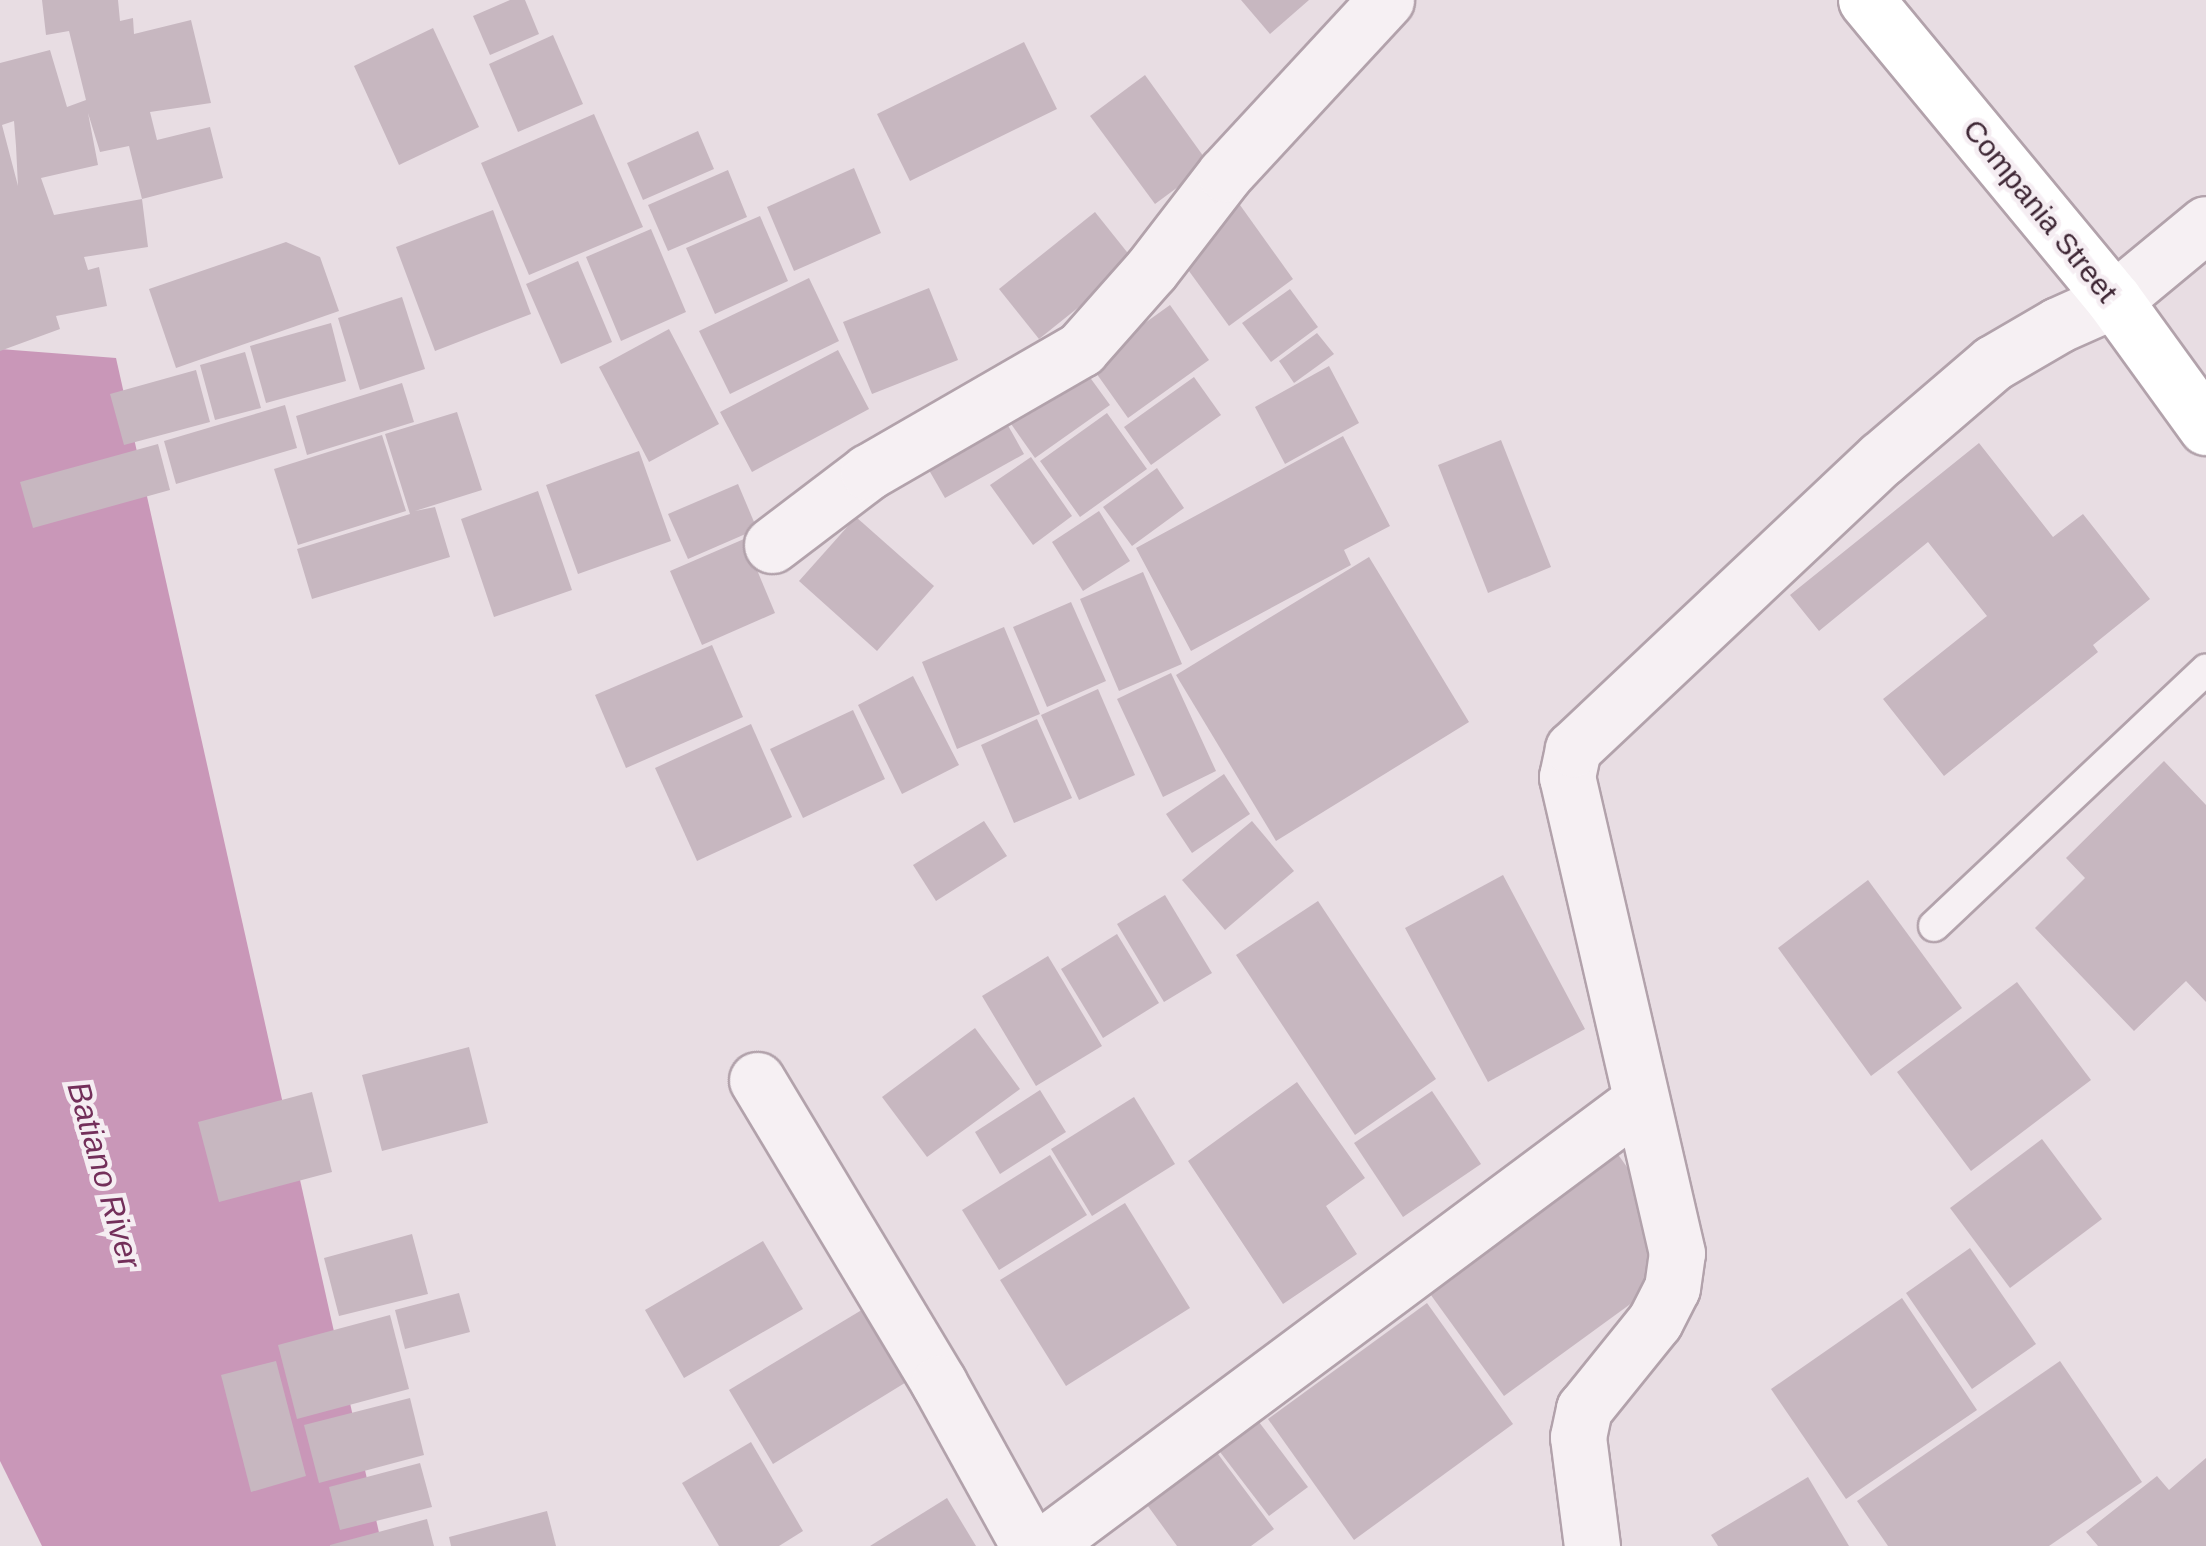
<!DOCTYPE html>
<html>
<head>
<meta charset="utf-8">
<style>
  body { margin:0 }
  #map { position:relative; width:2206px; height:1546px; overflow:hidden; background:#e8dde3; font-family:Arial,sans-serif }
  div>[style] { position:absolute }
  .water>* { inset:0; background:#c997b8 }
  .building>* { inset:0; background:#c7b7c0 }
  .roads { filter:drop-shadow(2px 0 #b2a2ab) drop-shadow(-2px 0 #b2a2ab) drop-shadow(0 2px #b2a2ab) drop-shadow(0 -2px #b2a2ab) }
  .lane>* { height:30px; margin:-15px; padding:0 15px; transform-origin:15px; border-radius:15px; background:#f6f0f3 }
  .street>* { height:55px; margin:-27.5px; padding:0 27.5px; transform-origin:27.5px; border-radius:27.5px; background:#f6f0f3 }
  .secondary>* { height:55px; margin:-27.5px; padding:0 27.5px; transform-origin:27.5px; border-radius:27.5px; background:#fff }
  span { translate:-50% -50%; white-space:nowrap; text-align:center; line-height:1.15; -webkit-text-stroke:9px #f5edf2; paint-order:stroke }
  .street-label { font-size:30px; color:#3e2634 }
  .water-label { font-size:32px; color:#732f5a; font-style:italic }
</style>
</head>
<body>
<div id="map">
  <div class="water">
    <i style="clip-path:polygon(0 349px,116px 358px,382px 1546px,42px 1546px,0 1461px)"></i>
  </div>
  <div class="building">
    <i style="clip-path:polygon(evenodd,42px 0,118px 0,120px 21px,133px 18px,134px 34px,191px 20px,211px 103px,150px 112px,157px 140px,210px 127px,223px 178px,142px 199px,129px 146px,100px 152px,88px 113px,98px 165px,41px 178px,54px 215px,142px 199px,148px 247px,84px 257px,88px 270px,99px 267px,107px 306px,56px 316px,60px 329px,0 351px,0 63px,50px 50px,67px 107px,86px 100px,69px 31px,46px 35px,42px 0,14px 121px,16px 146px,18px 186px,2px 125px,14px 121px)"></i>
    <i style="clip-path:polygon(510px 0,525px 0,539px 34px,490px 55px,473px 16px)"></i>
    <i style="clip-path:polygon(1241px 0,1309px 0,1270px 34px)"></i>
    <i style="clip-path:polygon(433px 28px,479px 127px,399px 165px,354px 66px)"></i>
    <i style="clip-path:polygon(553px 35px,583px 104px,518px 132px,489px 64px)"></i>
    <i style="clip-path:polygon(1024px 42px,1057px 109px,910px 181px,877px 114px)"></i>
    <i style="clip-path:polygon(1145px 75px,1209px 164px,1155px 204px,1090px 116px)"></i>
    <i style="clip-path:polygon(594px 114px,643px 227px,529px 275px,481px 163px)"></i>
    <i style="clip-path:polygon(698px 131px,714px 169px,643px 200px,627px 163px)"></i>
    <i style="clip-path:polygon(854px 168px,881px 233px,794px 271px,767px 207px)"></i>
    <i style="clip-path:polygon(728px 170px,747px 217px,668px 251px,648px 205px)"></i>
    <i style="clip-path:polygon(1235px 198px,1293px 279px,1229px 326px,1170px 245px)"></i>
    <i style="clip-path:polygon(493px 210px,531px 314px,435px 351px,396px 247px)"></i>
    <i style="clip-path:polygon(1095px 212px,1135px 262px,1039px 339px,999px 289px)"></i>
    <i style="clip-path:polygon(760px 216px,788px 281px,715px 314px,686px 248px)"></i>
    <i style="clip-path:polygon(651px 229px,686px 312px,621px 341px,586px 257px)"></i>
    <i style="clip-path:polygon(286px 242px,320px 257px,339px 311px,176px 368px,149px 289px)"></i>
    <i style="clip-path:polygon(578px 261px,612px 342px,561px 364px,526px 284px)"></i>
    <i style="clip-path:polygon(809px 278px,839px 341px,730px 394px,699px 331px)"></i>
    <i style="clip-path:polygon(929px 288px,958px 360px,872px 394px,843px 322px)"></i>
    <i style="clip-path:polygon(1290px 289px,1318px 327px,1271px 362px,1242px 323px)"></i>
    <i style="clip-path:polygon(402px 297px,425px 369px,360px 390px,338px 318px)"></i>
    <i style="clip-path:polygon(1170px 305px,1209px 360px,1128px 418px,1089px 363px)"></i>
    <i style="clip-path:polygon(331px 323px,346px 381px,266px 403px,250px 346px)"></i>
    <i style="clip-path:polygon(669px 329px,719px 424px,649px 462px,599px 367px)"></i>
    <i style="clip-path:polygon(1317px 333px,1334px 354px,1294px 383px,1279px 361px)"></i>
    <i style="clip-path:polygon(838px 350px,869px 409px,752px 472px,720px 412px)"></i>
    <i style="clip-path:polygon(245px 352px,261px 408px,215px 420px,200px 365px)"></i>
    <i style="clip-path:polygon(1078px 361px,1110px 405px,1035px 458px,1004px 414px)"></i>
    <i style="clip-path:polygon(1329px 366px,1359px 423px,1285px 464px,1255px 407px)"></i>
    <i style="clip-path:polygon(196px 370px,210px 422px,124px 445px,110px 394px)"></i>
    <i style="clip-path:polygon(1194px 377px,1221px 415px,1151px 465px,1124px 427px)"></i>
    <i style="clip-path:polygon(402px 383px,414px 422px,307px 455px,296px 416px)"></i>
    <i style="clip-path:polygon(285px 405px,297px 448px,176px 484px,164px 441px)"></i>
    <i style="clip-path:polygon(997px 406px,1024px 454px,945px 498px,918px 451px)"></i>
    <i style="clip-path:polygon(457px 412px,482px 490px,415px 511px,435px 507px,450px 557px,312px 599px,297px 549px,410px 514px,385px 434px)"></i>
    <i style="clip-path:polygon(1107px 413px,1147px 469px,1080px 517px,1040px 461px)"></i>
    <i style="clip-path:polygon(382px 435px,406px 511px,298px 545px,274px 469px)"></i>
    <i style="clip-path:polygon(1343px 436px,1390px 526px,1344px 550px,1351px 565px,1191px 651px,1136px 548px)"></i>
    <i style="clip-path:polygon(1501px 440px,1551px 567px,1488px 593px,1438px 465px)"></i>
    <i style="clip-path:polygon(1979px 443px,2053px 537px,2083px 514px,2150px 599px,2093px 645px,2098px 652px,1944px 776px,1883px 699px,1987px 616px,1928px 542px,1819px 631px,1790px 595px)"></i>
    <i style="clip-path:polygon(158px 444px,170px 490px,33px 528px,20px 482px)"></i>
    <i style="clip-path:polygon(639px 451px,671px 541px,578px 574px,546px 485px)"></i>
    <i style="clip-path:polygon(1031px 457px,1072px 516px,1033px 545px,990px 485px)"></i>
    <i style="clip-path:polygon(1157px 468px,1184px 508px,1132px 546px,1103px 507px)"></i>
    <i style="clip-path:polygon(738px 484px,757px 529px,688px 559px,668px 514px)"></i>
    <i style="clip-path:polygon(538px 491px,572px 590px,494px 617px,461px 519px)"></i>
    <i style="clip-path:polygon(1099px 511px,1130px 561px,1083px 591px,1052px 542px)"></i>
    <i style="clip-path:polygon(856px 517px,934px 586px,877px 651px,799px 581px)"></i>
    <i style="clip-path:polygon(744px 539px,775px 613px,702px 645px,670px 571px)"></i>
    <i style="clip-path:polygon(1369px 557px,1469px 722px,1276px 841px,1176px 675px)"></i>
    <i style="clip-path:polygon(1143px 572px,1182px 664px,1119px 691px,1080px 599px)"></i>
    <i style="clip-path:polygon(1071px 602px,1106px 681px,1047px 707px,1013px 627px)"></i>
    <i style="clip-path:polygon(1004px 627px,1040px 714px,957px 749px,922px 662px)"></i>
    <i style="clip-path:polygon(712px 645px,743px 717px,626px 768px,595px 695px)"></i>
    <i style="clip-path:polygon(1171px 673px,1216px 771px,1163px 797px,1117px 699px)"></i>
    <i style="clip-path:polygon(913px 676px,959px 765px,902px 794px,858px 705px)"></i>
    <i style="clip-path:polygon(1098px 689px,1135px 775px,1079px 800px,1041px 715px)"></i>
    <i style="clip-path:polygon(853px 710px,885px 779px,803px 818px,770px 749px)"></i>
    <i style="clip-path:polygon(1037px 719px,1072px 798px,1014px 823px,981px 745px)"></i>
    <i style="clip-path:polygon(751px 724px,792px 817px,697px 861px,655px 768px)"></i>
    <i style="clip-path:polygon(2164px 761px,2206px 805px,2206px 1002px,2186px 981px,2134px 1031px,2035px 928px,2085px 878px,2066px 858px)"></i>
    <i style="clip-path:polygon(1224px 774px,1250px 814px,1192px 853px,1166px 814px)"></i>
    <i style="clip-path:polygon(984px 821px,1007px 856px,936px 901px,913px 865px)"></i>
    <i style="clip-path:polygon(1252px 821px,1294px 871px,1225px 930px,1182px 880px)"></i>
    <i style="clip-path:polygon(1503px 875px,1585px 1029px,1488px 1082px,1405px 928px)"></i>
    <i style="clip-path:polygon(1868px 880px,1962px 1008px,1871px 1076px,1778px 948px)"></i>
    <i style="clip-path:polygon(1165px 895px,1212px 973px,1164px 1002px,1117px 924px)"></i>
    <i style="clip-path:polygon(1318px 901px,1436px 1079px,1355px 1135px,1236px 955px)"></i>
    <i style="clip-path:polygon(1117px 934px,1159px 1003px,1103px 1038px,1061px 969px)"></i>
    <i style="clip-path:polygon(1048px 956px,1102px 1046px,1036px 1086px,982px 996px)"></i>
    <i style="clip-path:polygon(2017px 982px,2091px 1080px,1971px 1171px,1897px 1072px)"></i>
    <i style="clip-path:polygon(975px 1028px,1020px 1089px,927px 1157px,882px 1097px)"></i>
    <i style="clip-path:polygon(469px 1047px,488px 1123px,382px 1151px,362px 1075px)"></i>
    <i style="clip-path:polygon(1297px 1082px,1365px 1178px,1326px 1206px,1357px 1254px,1283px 1304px,1188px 1161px)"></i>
    <i style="clip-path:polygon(1040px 1090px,1066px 1132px,1000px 1174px,975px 1132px)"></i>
    <i style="clip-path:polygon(1432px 1091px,1481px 1164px,1403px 1217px,1354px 1143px)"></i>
    <i style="clip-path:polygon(312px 1092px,332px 1172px,219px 1202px,198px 1122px)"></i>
    <i style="clip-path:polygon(1134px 1097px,1175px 1164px,1092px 1216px,1051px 1149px)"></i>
    <i style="clip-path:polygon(2042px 1139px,2102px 1219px,2010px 1288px,1950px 1208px)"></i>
    <i style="clip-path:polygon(1617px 1153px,1644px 1191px,1662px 1281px,1504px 1396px,1428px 1291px)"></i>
    <i style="clip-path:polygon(1050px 1155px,1087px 1215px,999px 1270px,962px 1210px)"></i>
    <i style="clip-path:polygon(1125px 1203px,1190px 1308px,1066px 1386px,1000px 1280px)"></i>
    <i style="clip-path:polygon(412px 1234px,428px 1294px,339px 1316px,324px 1258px)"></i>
    <i style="clip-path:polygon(763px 1241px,803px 1309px,684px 1378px,645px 1310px)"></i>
    <i style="clip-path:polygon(1970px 1248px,2036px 1344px,1972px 1389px,1906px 1293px)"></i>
    <i style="clip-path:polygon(459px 1293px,470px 1332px,405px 1349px,395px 1310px)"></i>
    <i style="clip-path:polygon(1902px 1298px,1977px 1410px,1846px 1499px,1771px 1389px)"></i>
    <i style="clip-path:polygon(1427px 1303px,1513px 1424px,1354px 1540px,1268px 1419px)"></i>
    <i style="clip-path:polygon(865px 1308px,908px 1381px,773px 1464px,729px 1390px)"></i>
    <i style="clip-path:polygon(390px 1315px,409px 1389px,297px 1419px,278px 1345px)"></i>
    <i style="clip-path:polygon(276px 1361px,306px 1476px,251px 1492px,221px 1375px)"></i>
    <i style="clip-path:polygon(2060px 1361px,2142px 1482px,2049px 1546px,1888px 1546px,1857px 1501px)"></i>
    <i style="clip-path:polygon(410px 1398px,424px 1455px,319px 1483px,304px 1425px)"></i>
    <i style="clip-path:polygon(1256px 1418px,1308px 1487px,1269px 1516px,1217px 1448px)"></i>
    <i style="clip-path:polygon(751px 1442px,803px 1531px,779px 1546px,719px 1546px,682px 1483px)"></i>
    <i style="clip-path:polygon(1215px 1450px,1274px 1529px,1251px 1546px,1177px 1546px,1145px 1502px)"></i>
    <i style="clip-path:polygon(2206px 1458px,2206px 1546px,2098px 1546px,2086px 1532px,2157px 1476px,2169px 1490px)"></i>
    <i style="clip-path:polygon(420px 1463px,432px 1507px,340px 1530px,329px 1487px)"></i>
    <i style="clip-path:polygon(1808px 1477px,1849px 1546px,1718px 1546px,1711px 1535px)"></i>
    <i style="clip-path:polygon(947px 1498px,976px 1546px,870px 1546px)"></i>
    <i style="clip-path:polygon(547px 1511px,556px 1546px,451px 1546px,449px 1537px)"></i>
    <i style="clip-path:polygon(427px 1519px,434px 1546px,330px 1546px,330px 1545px)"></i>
  </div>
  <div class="roads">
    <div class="lane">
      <i style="left:1934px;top:926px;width:374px;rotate:-43.3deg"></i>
    </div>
    <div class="street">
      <i style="left:772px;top:545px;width:121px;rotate:-37.2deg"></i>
      <i style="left:868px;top:472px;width:246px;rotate:-30deg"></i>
      <i style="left:1081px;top:349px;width:106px;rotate:-48.5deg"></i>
      <i style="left:1151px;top:270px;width:121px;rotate:-52.4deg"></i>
      <i style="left:1225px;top:174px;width:237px;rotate:-47.2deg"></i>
      <i style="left:757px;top:1080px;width:353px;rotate:59deg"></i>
      <i style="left:939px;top:1383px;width:186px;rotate:61.1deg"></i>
      <i style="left:1043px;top:1546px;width:743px;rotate:-36.68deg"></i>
      <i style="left:1592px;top:1546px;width:110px;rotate:-97.3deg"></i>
      <i style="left:1578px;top:1437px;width:29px;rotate:-78deg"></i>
      <i style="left:1584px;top:1409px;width:113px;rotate:-51.1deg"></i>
      <i style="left:1655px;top:1321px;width:37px;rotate:-63deg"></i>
      <i style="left:1672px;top:1288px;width:35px;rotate:-82deg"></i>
      <i style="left:1677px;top:1253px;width:489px;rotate:-103deg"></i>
      <i style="left:1567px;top:777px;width:29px;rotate:-78deg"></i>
      <i style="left:1573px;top:749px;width:423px;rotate:-43.3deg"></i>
      <i style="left:1881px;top:459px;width:148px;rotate:-40.6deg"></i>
      <i style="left:1993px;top:363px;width:75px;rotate:-30.3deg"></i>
      <i style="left:2058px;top:325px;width:61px;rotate:-24.1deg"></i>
      <i style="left:2114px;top:300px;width:119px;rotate:-39.6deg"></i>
    </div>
    <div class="secondary">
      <i style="left:1866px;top:0;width:389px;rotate:50.4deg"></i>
      <i style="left:2114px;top:300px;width:157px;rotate:54.1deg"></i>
    </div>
  </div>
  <div class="street-label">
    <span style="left:2040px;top:211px;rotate:51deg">Compania Street</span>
  </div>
  <div class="water-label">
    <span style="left:104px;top:1175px;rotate:74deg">Batiano River</span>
  </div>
</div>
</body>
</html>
